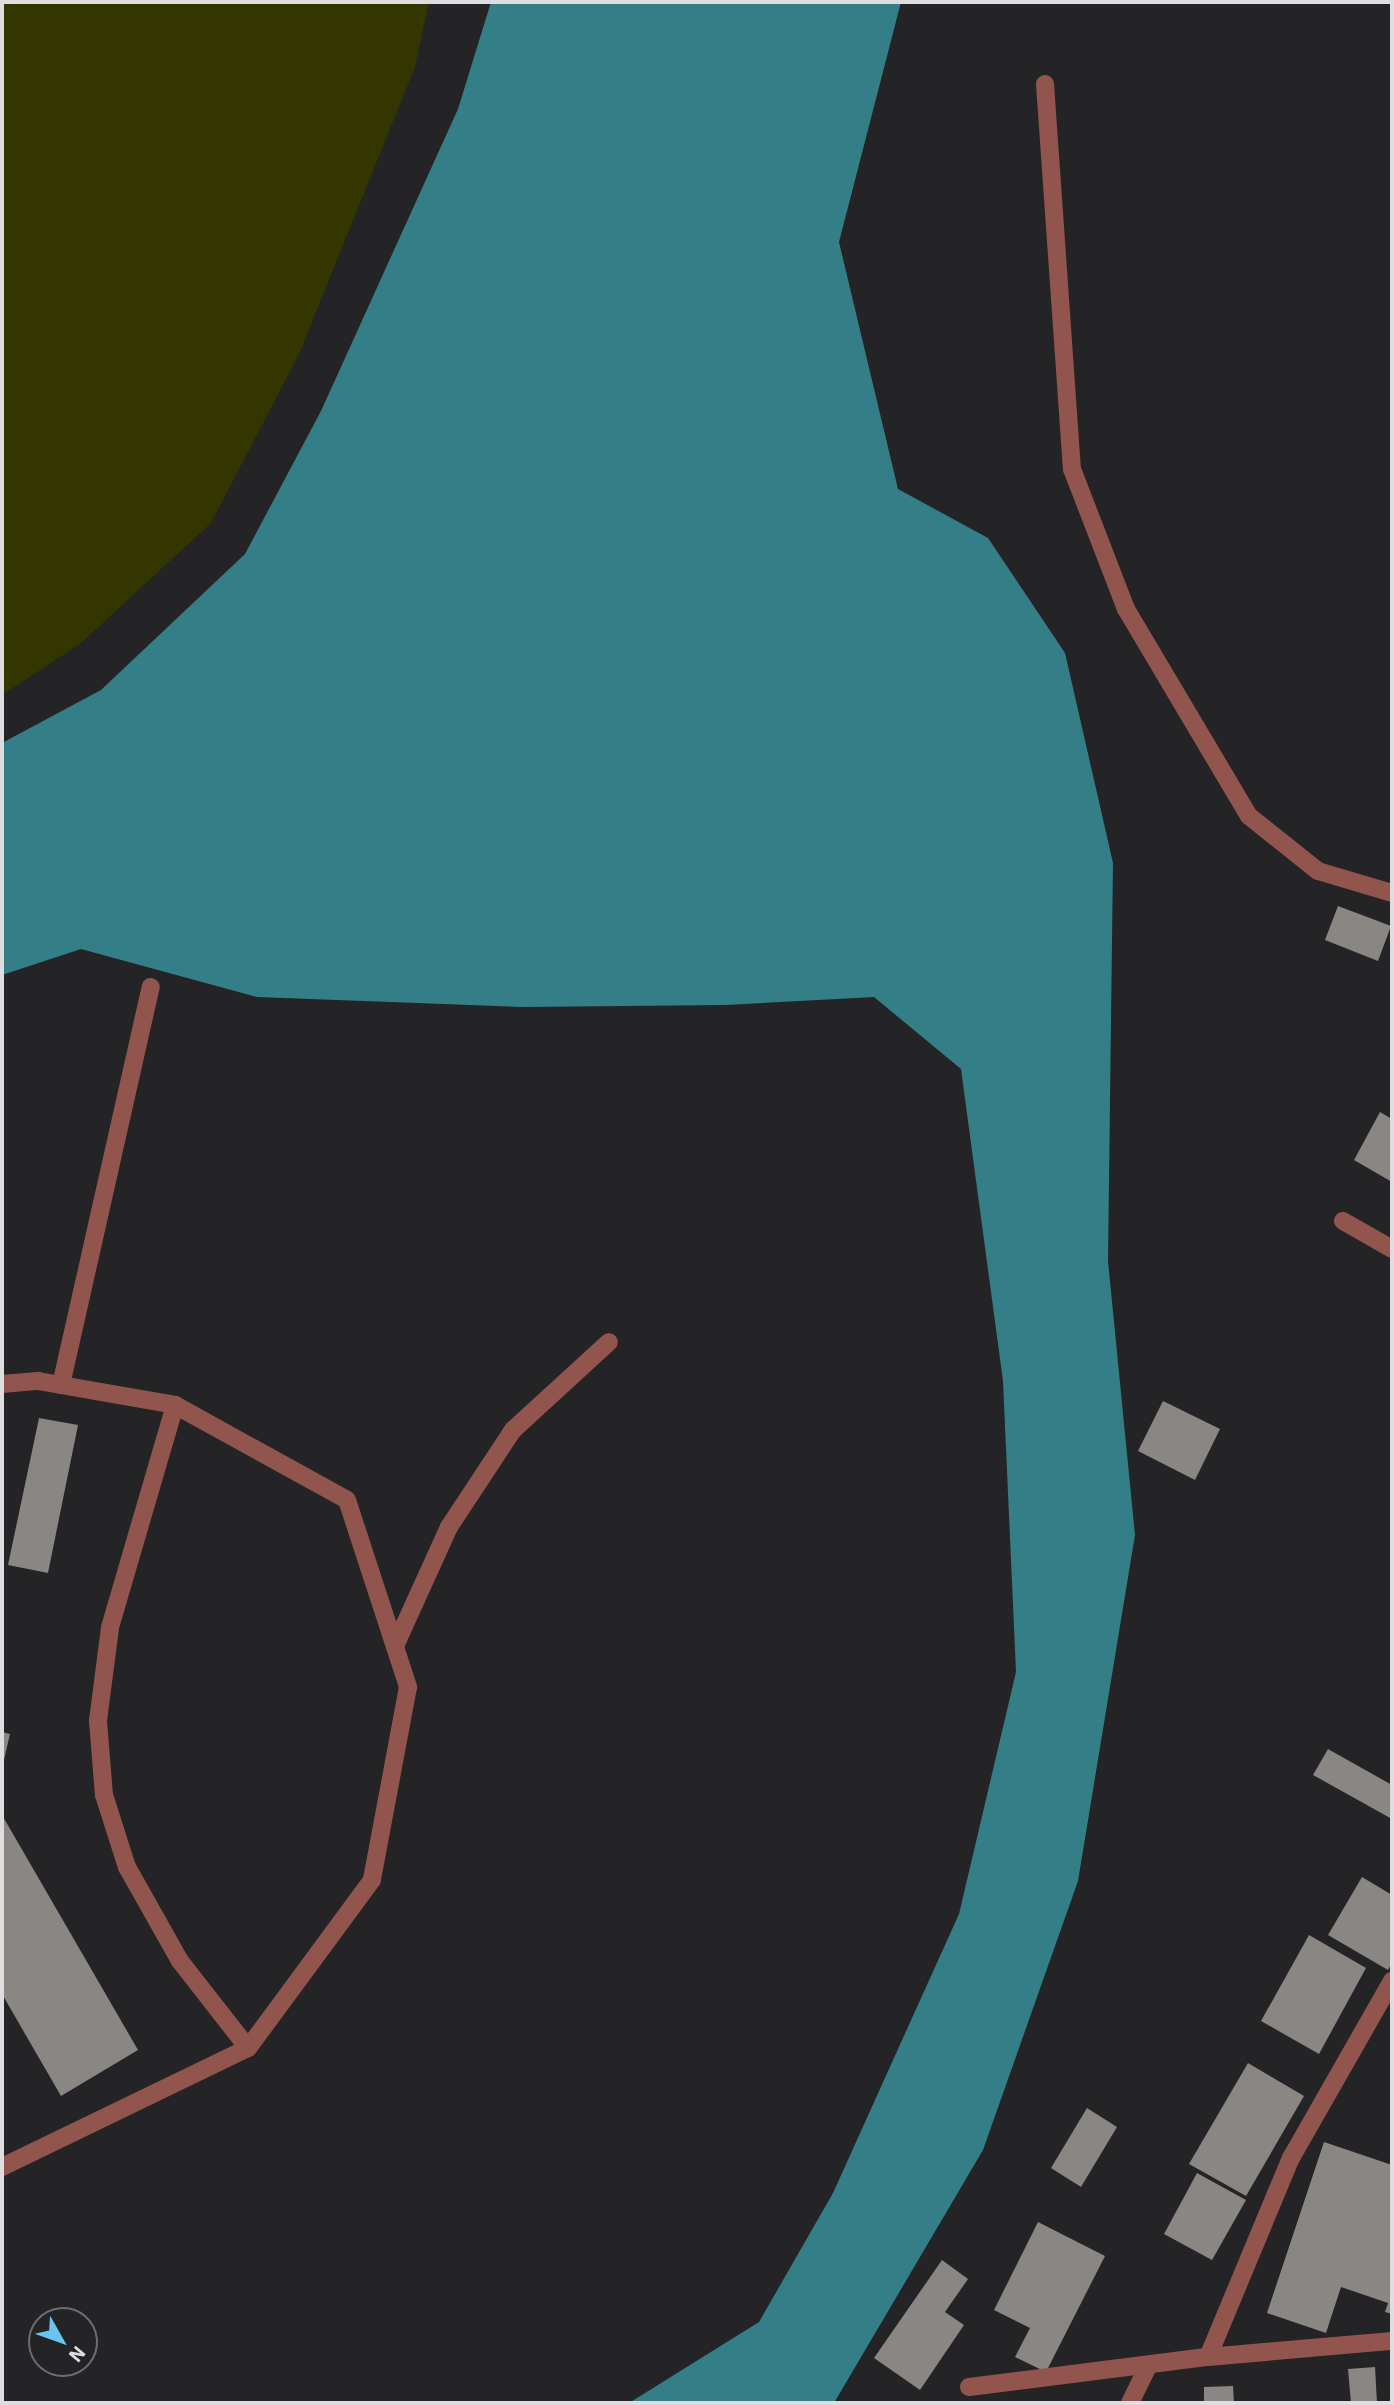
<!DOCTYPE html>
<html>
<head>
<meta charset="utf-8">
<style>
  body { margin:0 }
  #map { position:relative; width:1394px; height:2405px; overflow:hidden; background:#242426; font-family:"IBM Plex Sans",sans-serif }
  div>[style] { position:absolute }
  .green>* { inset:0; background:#343600 }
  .water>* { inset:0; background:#347e87 }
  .building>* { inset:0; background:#898684 }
  .street>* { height:18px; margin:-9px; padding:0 9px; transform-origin:9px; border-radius:9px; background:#91554d }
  span { translate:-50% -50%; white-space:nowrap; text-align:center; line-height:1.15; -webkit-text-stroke:7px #242426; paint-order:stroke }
  .frame { position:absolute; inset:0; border:4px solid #dedddf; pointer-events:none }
  .north { position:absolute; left:28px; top:2307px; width:70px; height:70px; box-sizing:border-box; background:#242426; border:2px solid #6e6e70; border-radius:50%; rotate:130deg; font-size:19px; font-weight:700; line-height:28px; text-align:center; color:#dedddf }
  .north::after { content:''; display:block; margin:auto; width:24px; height:32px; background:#68c4f0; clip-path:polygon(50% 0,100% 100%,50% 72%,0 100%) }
</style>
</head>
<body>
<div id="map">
  <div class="green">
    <i style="clip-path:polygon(2px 2px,429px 2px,415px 67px,299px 354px,211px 523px,80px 644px,2px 695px)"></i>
  </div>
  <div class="water">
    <i style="clip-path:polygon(491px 2px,901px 2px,839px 242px,898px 489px,988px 538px,1065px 653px,1113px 863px,1108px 1261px,1135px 1535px,1078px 1881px,983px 2150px,834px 2403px,629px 2403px,759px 2322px,833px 2193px,959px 1914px,1016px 1672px,1003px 1381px,961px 1069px,874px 997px,725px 1005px,522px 1007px,257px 997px,81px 949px,2px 975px,2px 743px,101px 690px,245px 554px,321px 411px,458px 109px)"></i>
  </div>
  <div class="building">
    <i style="clip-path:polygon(1338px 906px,1391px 926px,1378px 961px,1325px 940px)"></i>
    <i style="clip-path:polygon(1380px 1112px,1392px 1119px,1392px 1182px,1354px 1160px)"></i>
    <i style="clip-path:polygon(1163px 1401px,1220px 1429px,1195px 1480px,1138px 1451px)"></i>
    <i style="clip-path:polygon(39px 1418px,78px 1425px,48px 1573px,8px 1565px)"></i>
    <i style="clip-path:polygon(2px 1732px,10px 1734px,3px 1764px,2px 1764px)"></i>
    <i style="clip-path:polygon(1328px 1749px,1392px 1785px,1392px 1819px,1313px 1775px)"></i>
    <i style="clip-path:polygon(2px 1815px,138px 2050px,61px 2096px,2px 1994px)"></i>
    <i style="clip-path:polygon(1362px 1877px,1392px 1895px,1392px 1963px,1388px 1970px,1328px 1935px)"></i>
    <i style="clip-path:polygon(1309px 1935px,1366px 1968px,1319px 2054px,1261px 2021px)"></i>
    <i style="clip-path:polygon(1248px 2063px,1304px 2096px,1246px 2196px,1189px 2164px)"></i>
    <i style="clip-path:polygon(1087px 2108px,1117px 2127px,1081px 2187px,1051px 2168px)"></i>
    <i style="clip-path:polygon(1324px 2142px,1392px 2165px,1392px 2314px,1385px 2312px,1388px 2303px,1341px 2287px,1326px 2333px,1267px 2313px)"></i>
    <i style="clip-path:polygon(1197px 2173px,1246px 2200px,1212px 2260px,1164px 2234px)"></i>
    <i style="clip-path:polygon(1038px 2222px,1105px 2256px,1046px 2372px,1015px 2357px,1030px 2328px,994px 2310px)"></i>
    <i style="clip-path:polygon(942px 2260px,968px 2279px,945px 2312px,964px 2325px,920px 2390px,874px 2358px)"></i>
    <i style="clip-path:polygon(1375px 2367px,1377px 2403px,1351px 2403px,1348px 2369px)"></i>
    <i style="clip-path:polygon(1233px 2386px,1234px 2403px,1204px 2403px,1204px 2387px)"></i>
  </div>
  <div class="street">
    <i style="left:1045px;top:84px;width:386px;rotate:86deg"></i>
    <i style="left:1072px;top:469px;width:150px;rotate:68.9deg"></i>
    <i style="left:1126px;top:609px;width:241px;rotate:59.3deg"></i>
    <i style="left:1249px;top:816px;width:88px;rotate:38.6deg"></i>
    <i style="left:1318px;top:871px;width:77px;rotate:16.6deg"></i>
    <i style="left:1343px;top:1221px;width:56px;rotate:29.7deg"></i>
    <i style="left:2px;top:1384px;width:36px;rotate:-5deg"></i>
    <i style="left:38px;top:1381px;width:139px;rotate:9.9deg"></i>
    <i style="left:175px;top:1405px;width:196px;rotate:28.9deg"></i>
    <i style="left:347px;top:1500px;width:197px;rotate:71.9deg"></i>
    <i style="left:408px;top:1687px;width:196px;rotate:100.6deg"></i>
    <i style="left:372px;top:1880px;width:209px;rotate:126.4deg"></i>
    <i style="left:248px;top:2048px;width:273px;rotate:154.2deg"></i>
    <i style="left:61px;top:1385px;width:408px;rotate:-77.3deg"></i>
    <i style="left:175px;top:1405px;width:232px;rotate:106.3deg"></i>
    <i style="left:110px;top:1628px;width:94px;rotate:97.4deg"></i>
    <i style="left:98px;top:1721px;width:74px;rotate:85.4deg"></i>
    <i style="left:104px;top:1795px;width:76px;rotate:72.3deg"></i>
    <i style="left:127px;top:1867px;width:108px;rotate:60.6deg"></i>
    <i style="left:180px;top:1961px;width:110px;rotate:52deg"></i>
    <i style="left:395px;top:1646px;width:131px;rotate:-65.6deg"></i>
    <i style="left:449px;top:1527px;width:116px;rotate:-56.6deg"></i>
    <i style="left:513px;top:1430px;width:130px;rotate:-42.5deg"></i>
    <i style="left:1208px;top:2357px;width:216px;rotate:-67.4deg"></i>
    <i style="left:1291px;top:2158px;width:204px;rotate:-60.3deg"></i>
    <i style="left:969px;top:2387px;width:241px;rotate:-7.2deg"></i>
    <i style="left:1208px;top:2357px;width:185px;rotate:-5deg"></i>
    <i style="left:1130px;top:2403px;width:39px;rotate:-64deg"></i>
  </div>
  <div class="frame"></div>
  <div class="north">N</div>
</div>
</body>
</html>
